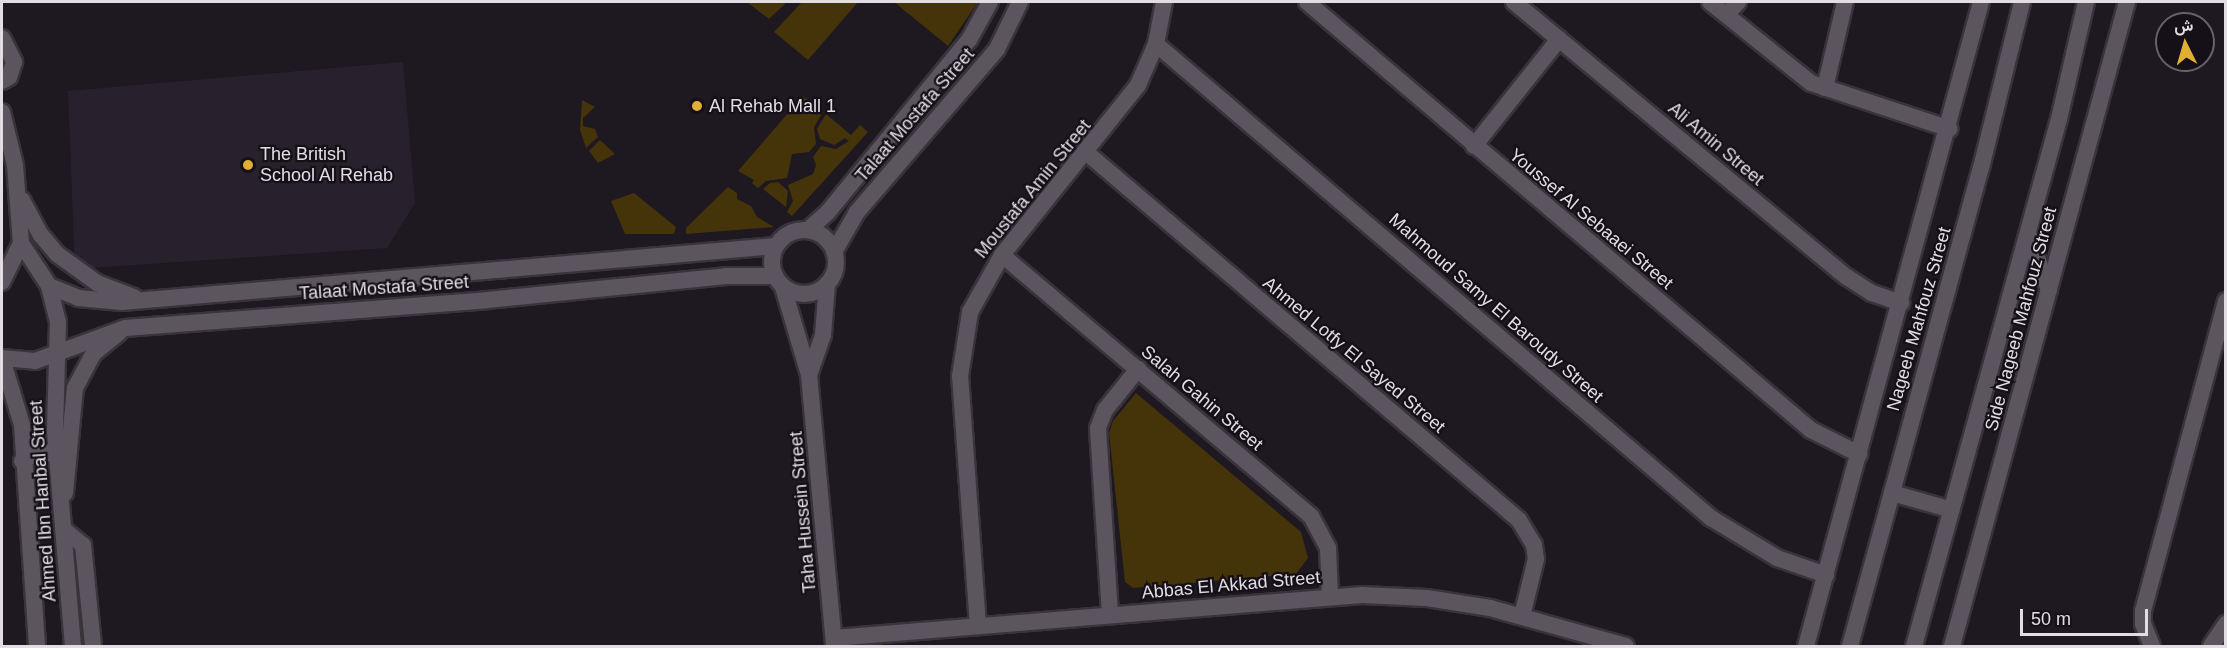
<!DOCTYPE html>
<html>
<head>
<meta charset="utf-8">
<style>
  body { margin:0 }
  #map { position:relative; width:2227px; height:648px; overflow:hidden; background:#1e1821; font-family:Arial,Vazirmatn,sans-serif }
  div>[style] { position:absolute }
  .built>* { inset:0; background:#29202d }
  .green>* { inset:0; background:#453409 }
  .roads { filter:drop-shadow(2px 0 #38343a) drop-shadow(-2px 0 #38343a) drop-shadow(0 2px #38343a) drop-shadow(0 -2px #38343a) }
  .minor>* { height:16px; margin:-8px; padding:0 8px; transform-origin:8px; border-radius:8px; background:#5c555f }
  .tertiary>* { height:16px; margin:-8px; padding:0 8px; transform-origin:8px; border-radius:8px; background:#5c555f }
  .tertiary>.ring { margin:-8px; padding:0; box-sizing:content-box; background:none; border:16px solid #5c555f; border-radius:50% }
  .dots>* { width:16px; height:16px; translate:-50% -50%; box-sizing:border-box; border:3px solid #151018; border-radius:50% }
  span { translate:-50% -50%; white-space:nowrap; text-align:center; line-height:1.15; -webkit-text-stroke:4.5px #151018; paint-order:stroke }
  .poi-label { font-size:18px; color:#e1dde3 }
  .left { translate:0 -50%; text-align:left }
  .street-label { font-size:18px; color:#e1dde3 }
  .frame { position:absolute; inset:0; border:3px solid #e1dde3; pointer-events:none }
  .north { position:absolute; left:2155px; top:12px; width:60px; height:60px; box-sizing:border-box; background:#151018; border:2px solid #676269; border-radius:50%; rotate:355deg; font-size:16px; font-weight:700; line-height:24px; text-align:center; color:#e1dde3 }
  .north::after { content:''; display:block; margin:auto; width:21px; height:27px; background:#e1af34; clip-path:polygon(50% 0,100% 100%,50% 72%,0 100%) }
  .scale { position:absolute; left:2020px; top:609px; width:128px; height:27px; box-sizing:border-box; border:3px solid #e1dde3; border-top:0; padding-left:8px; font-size:18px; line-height:21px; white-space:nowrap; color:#e1dde3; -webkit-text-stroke:4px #151018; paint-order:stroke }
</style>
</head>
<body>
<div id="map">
  <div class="built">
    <i style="clip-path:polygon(403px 62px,415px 203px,387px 248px,75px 269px,68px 91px)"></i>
  </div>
  <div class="green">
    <i style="clip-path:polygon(747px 2px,787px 2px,769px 19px)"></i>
    <i style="clip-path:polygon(802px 2px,858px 2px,808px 60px,774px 32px)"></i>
    <i style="clip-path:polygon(894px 2px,978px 2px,948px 46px)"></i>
    <i style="clip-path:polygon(803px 96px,823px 112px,814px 127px,816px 144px,809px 152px,792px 154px,787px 178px,766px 181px,758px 188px,752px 183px,754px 180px,738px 171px)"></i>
    <i style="clip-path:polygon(582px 100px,595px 107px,583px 118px,583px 126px,595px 129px,598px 137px,586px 148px,580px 130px)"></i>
    <i style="clip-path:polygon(826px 114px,851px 135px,860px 125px,868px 132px,792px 216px,787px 212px,793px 201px,788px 185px,813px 174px,816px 165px,813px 157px,821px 146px,836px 149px,849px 141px,845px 138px,834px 145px,820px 139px,817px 129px)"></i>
    <i style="clip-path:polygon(600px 140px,615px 154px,598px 163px,589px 151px)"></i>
    <i style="clip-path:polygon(770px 183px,778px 182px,788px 191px,786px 207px,763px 189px)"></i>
    <i style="clip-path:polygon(728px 187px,737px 193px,737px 199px,751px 206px,757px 217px,774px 227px,686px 234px,686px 228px)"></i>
    <i style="clip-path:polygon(634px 193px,676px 227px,674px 234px,625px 234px,611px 201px)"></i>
    <i style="clip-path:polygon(1136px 393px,1301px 532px,1308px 558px,1296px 574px,1133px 588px,1125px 582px,1109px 433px,1113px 421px)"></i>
  </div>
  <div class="roads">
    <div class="minor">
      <i style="left:1307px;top:2px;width:661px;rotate:40.34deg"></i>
      <i style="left:1811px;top:430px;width:54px;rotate:26.6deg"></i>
      <i style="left:1514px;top:2px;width:432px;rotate:39.6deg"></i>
      <i style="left:1847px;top:277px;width:30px;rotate:33deg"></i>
      <i style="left:1872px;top:293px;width:31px;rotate:19deg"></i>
      <i style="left:1710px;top:2px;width:129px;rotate:38.7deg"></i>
      <i style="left:1811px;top:83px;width:146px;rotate:18.3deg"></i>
      <i style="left:1726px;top:15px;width:18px;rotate:-47deg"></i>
      <i style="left:2px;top:38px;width:27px;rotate:63deg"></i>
      <i style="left:14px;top:62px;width:16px;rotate:108deg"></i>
      <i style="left:9px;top:77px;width:8px;rotate:150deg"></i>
      <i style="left:1156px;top:44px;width:730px;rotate:40.5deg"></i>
      <i style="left:1711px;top:518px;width:77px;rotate:31.2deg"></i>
      <i style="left:1777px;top:558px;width:52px;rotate:19.1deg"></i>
      <i style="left:1825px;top:88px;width:88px;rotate:-76.9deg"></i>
      <i style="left:1474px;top:146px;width:137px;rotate:-51.5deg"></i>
      <i style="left:1087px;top:153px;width:567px;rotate:40.35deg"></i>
      <i style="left:1519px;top:520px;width:29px;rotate:59deg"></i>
      <i style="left:1534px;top:545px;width:14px;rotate:82deg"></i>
      <i style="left:1536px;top:559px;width:59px;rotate:103.8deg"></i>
      <i style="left:1002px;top:255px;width:404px;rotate:40.2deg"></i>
      <i style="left:1311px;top:516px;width:36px;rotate:62deg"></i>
      <i style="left:1328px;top:548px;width:48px;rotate:87.6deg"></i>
      <i style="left:783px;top:287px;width:92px;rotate:73.5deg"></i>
      <i style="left:809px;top:375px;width:272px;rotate:84.7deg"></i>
      <i style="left:809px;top:375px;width:42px;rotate:-70.7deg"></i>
      <i style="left:823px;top:335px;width:51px;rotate:-85.5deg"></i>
      <i style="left:63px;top:529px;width:26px;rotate:39deg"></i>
      <i style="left:83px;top:545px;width:101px;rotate:84.3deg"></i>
      <i style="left:1110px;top:614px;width:186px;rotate:-93.7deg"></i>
      <i style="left:1098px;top:428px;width:19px;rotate:-69deg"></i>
      <i style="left:1105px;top:410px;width:53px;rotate:-51.2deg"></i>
      <i style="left:978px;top:626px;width:251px;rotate:-94.1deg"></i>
      <i style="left:960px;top:376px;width:65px;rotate:-81.1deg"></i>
      <i style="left:970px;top:312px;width:65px;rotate:-60.7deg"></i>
      <i style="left:1002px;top:255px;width:218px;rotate:-51.3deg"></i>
      <i style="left:1138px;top:85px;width:45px;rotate:-66.3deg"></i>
      <i style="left:1156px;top:44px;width:43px;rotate:-79.2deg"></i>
      <i style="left:834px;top:638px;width:530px;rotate:-4.66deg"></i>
      <i style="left:1362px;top:595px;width:65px;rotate:2.6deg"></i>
      <i style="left:1427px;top:598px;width:64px;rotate:9deg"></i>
      <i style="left:1490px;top:608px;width:141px;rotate:15.6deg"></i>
      <i style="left:1806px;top:646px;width:667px;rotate:-74.8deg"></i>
      <i style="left:1952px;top:646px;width:667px;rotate:-74.8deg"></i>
      <i style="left:2152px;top:646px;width:24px;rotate:-112deg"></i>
      <i style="left:2143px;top:624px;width:13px;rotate:-90deg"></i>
      <i style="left:2143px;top:611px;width:321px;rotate:-75deg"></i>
      <i style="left:2211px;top:646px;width:27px;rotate:-56deg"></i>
    </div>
    <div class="tertiary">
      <i style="left:2px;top:112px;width:55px;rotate:76.2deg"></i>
      <i style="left:15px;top:165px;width:78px;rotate:85.6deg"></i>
      <i style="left:21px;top:243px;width:51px;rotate:56.9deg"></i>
      <i style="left:49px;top:286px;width:37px;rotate:76deg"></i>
      <i style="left:58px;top:322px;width:110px;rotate:91.6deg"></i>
      <i style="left:55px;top:432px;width:215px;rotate:85.2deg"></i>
      <i style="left:22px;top:200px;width:40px;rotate:62deg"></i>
      <i style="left:41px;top:235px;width:25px;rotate:50deg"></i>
      <i style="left:57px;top:254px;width:49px;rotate:35.9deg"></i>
      <i style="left:97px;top:283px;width:40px;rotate:21deg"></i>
      <i style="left:808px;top:230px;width:27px;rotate:-42deg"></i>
      <i style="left:828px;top:212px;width:222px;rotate:-50.7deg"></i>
      <i style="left:969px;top:40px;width:43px;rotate:-61.1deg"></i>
      <i class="ring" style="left:772px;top:230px;width:48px;height:48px"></i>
      <i style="left:2028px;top:233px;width:61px;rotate:69.8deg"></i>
      <i style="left:834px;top:252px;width:46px;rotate:-60.1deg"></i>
      <i style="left:857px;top:212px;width:215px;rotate:-49.3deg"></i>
      <i style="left:997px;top:49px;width:52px;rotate:-63.9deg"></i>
      <i style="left:2px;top:282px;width:43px;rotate:-64deg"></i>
      <i style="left:49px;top:286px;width:31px;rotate:22deg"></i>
      <i style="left:78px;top:298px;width:44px;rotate:5.2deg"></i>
      <i style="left:122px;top:302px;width:656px;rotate:-4.89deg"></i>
      <i style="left:2px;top:358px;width:33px;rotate:5deg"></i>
      <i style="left:35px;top:361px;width:96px;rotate:-20.1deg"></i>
      <i style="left:125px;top:328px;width:363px;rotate:-4.4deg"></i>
      <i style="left:487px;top:300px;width:240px;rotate:-5.7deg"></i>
      <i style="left:726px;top:276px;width:49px"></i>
      <i style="left:2px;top:359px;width:69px;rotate:73.1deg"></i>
      <i style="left:22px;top:425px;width:222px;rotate:86.1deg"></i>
      <i style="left:22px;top:461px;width:21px;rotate:-28deg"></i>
      <i style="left:41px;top:451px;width:16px;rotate:15deg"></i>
      <i style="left:65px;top:493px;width:105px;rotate:-84.6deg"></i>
      <i style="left:75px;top:388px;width:40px;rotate:-62deg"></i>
      <i style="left:94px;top:353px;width:32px;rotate:-39deg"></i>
      <i style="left:1892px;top:493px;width:62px;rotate:15.8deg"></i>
      <i style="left:1850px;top:646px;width:496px;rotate:-74.7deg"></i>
      <i style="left:1981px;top:168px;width:171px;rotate:-76.1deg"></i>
      <i style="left:1914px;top:646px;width:547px;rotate:-74.62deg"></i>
      <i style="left:2059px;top:119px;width:120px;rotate:-77deg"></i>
    </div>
  </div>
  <div class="dots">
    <i style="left:697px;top:106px;background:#e1af34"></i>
    <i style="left:248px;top:165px;background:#e1af34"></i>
  </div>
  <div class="poi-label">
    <span class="left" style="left:709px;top:106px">Al Rehab Mall 1</span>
    <span class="left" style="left:260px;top:165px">The British<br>School Al Rehab</span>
  </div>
  <div class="street-label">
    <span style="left:915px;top:115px;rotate:-49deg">Talaat Mostafa Street</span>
    <span style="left:1716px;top:144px;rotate:40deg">Ali Amin Street</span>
    <span style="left:1033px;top:189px;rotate:-51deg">Moustafa Amin Street</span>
    <span style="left:1591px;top:219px;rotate:40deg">Youssef Al Sebaaei Street</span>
    <span style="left:384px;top:288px;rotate:-4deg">Talaat Mostafa Street</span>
    <span style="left:1496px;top:308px;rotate:41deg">Mahmoud Samy El Baroudy Street</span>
    <span style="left:1919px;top:319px;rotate:-74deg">Nageeb Mahfouz Street</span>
    <span style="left:2021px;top:319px;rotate:-75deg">Side Nageeb Mahfouz Street</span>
    <span style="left:1354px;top:355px;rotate:40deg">Ahmed Lotfy El Sayed Street</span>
    <span style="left:1202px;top:398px;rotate:40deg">Salah Gahin Street</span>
    <span style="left:43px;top:501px;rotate:-94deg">Ahmed Ibn Hanbal Street</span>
    <span style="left:803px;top:512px;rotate:-95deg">Taha Hussein Street</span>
    <span style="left:1231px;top:585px;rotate:-5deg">Abbas El Akkad Street</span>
  </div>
  <div class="frame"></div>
  <div class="north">ش</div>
  <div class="scale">50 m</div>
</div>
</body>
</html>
